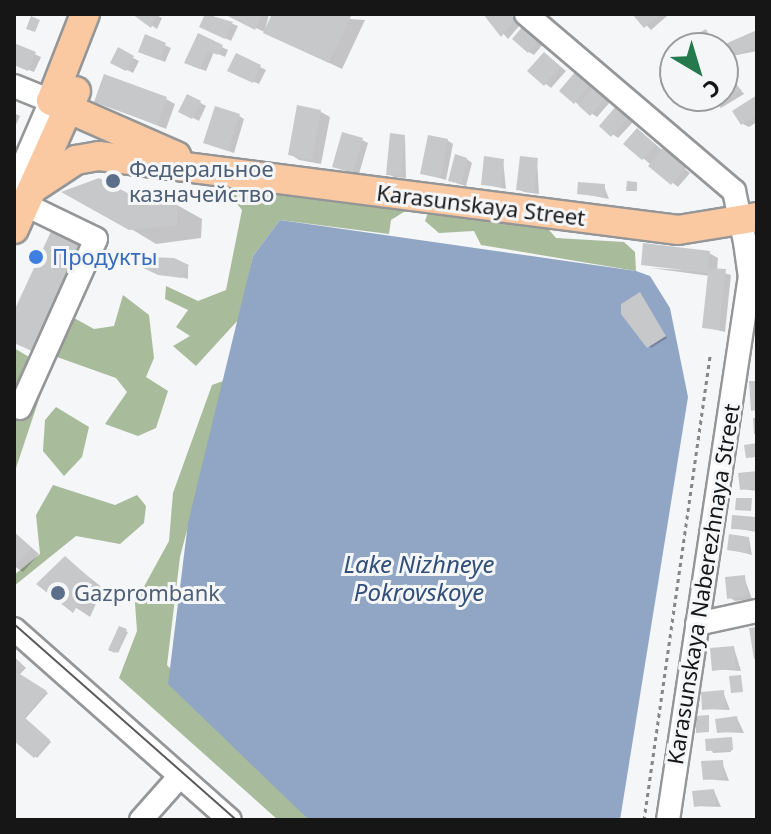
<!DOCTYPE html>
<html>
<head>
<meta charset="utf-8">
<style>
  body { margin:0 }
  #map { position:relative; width:771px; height:834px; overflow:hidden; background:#f5f6f8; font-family:"Noto Sans",sans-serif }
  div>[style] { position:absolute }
  .forest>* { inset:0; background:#a8bb9a }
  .water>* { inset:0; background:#91a6c4 }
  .shadow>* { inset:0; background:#0003 }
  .building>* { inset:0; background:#c7c8ca }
  .path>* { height:3px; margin-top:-1.5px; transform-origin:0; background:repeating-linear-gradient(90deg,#858687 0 4px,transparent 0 8px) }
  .roads { filter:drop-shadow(2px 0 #959697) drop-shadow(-2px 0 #959697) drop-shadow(0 2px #959697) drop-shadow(0 -2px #959697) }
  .minor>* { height:22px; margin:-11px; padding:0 11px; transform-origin:11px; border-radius:11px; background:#fff }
  .major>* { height:28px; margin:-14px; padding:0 14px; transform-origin:14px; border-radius:14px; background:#fac8a1 }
  .tram>* { height:2px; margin:-1px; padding:0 1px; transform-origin:1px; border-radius:1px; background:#595a5b }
  .dots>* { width:22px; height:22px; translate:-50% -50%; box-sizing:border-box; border:4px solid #f5f6f8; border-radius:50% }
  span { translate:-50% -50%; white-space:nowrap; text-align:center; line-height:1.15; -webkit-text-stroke:6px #f5f6f8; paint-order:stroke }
  .service-label { font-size:22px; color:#4e5e75 }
  .left { translate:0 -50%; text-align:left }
  .street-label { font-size:22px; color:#161617 }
  .shop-label { font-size:22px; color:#366cbe }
  .water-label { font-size:24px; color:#324f7a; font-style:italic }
  .frame { position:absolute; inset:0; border:16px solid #161617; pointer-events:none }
  .north { position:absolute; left:659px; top:32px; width:80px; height:80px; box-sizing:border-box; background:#f5f6f8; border:2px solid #9c9c9e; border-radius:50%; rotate:142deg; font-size:22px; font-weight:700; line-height:32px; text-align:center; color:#161617 }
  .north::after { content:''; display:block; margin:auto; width:28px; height:36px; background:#257a4d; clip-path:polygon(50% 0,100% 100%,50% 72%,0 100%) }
</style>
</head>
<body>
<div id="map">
  <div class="forest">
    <i style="clip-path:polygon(223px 187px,396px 206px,407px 210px,391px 220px,389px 234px,280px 220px,253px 256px,239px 319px,196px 366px,173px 346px,190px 336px,176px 327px,188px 310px,165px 299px,166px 286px,198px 301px,226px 290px,242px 210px)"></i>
    <i style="clip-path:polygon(429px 210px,544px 224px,556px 238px,624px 242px,635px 252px,636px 271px,481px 245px,474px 231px,439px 233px,425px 221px)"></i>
    <i style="clip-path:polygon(123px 295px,149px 315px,154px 358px,146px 377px,168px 391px,156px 428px,138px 436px,105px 424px,127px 392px,116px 378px,57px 357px,74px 318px,94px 329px,114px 326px)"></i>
    <i style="clip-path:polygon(14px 348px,49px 369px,14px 474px)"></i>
    <i style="clip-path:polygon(226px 380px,180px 557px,167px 665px,309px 820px,278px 820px,119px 678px,137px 631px,135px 603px,169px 541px,173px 493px,212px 385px)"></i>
    <i style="clip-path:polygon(56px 407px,89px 427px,82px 457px,64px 476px,43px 451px,45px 420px)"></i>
    <i style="clip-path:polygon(53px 485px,115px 505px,137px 495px,146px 506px,144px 523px,120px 544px,76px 536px,14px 586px,14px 575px,40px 554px,36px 515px)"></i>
  </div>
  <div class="water">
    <i style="clip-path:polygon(280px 220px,636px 271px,650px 276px,670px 308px,688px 397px,620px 820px,309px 820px,168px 684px,188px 523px,253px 256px)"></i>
  </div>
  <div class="shadow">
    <i style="clip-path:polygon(135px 14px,154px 14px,162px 18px,157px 29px)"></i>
    <i style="clip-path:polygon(207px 14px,238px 26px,231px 41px,201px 26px)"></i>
    <i style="clip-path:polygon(227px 14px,269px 14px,265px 30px,274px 14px,365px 20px,342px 69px)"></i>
    <i style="clip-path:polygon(486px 14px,508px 14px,520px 25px,508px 39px)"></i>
    <i style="clip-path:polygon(636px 14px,664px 14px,667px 16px,651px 30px)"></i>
    <i style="clip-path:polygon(529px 32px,543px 44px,534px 55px,529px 52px)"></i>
    <i style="clip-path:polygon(706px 32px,718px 45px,680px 48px)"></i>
    <i style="clip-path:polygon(757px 32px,757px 51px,732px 56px)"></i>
    <i style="clip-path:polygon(199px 36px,228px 50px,225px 57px,214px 52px,206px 71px,192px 66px)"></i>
    <i style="clip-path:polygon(147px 37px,171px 48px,165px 62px,146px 54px)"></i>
    <i style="clip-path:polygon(14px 45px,41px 57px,34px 72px,14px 64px)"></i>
    <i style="clip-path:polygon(118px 50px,139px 61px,133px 73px,112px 62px)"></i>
    <i style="clip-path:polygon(550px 58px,566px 71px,551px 88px,530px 71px)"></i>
    <i style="clip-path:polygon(260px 67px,266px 70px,259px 84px,235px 73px)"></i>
    <i style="clip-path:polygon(730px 76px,744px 94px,721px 108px,710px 96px,723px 96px)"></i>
    <i style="clip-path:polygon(582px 77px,611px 101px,597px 117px,575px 102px)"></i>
    <i style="clip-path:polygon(188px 96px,206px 106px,199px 121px,180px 111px)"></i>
    <i style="clip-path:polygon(757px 98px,757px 122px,749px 127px,743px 124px)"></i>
    <i style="clip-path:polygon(166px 99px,175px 104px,166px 129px,96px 101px)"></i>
    <i style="clip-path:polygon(623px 111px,634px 121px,618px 138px,602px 126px)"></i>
    <i style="clip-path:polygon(321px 112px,330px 117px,321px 164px,299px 160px,290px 154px)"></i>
    <i style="clip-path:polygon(14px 113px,20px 116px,14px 129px)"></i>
    <i style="clip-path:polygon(239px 116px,244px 119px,234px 153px,211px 145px)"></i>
    <i style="clip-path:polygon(643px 134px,690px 173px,678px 187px,626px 144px)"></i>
    <i style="clip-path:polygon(405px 137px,406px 178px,394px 177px,388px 174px)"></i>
    <i style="clip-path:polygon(362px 140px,368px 143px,359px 174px,334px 166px)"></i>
    <i style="clip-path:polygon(447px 140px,453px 144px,446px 180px,422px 173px)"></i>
    <i style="clip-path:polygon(467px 159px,472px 163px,466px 186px,456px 183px)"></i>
    <i style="clip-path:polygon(503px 160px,506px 189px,483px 184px)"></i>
    <i style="clip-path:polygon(537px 160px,539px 194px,524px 192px,518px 189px)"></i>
    <i style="clip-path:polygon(98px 180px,135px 199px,177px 205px,202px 219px,201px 238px,156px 244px,67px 190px)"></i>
    <i style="clip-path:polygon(604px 186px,609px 199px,579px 193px)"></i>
    <i style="clip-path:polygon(83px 241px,51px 360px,14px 342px,14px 316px)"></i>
    <i style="clip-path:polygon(709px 253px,718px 258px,717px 271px,731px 275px,725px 332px,704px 327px,710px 276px,650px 268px,717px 272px,643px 264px)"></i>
    <i style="clip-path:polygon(188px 266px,188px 279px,145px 267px)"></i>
    <i style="clip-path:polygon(642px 296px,667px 338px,651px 348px,649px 346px)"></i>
    <i style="clip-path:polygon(753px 418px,757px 418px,757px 435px,754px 434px)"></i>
    <i style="clip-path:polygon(757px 473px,757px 491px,742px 489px)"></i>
    <i style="clip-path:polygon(756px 519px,757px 532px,733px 528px)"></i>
    <i style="clip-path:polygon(14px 532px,39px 554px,23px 572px,14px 566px)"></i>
    <i style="clip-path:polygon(749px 538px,752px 555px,729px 549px)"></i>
    <i style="clip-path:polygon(66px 559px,103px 588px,90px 617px,40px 584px)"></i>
    <i style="clip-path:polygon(744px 577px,752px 599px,735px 601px,729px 597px)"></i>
    <i style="clip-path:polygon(120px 629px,128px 632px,118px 653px,111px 649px)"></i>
    <i style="clip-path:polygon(734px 648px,741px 671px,714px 669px)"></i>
    <i style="clip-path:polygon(14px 657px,26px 668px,19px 675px,48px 693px,25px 719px,51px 742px,37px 758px,14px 738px)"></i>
    <i style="clip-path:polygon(723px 692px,730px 710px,704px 709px)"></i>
    <i style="clip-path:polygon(737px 718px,744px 733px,719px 732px)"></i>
    <i style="clip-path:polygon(707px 740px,732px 739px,731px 752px,713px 753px)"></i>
    <i style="clip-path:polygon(722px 762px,729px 781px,704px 779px)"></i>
    <i style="clip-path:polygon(714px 791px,721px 807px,695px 806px)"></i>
  </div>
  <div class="building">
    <i style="clip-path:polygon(132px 14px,157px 14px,151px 28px)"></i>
    <i style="clip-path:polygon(205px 14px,233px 22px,225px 39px,199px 27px)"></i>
    <i style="clip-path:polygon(224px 14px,262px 14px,255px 30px)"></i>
    <i style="clip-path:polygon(272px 14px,352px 14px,329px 63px,263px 33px)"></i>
    <i style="clip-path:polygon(483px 14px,509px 14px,516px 20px,501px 37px)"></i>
    <i style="clip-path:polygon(632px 14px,661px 14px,644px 28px)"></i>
    <i style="clip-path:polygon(31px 16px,40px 20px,35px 32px,26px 29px)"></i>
    <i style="clip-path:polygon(523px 26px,539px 40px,528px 53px,512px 39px)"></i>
    <i style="clip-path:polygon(706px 29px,713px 42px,703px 48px,673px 48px)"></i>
    <i style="clip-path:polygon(757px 30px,757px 46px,731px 57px,725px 44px)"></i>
    <i style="clip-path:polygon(198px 33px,223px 45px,218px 55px,208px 51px,200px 69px,184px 63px)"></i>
    <i style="clip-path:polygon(145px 34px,166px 43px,159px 60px,138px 52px)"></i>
    <i style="clip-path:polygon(14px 43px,36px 52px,28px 71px,14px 65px)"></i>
    <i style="clip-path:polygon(118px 47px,134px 56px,126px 71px,110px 63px)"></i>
    <i style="clip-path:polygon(544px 52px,561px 67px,544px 86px,527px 71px)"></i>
    <i style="clip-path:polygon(236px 53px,261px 65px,253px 83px,227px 71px)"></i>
    <i style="clip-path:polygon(576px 71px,591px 83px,574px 104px,559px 91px)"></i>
    <i style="clip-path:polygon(104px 74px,167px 97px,157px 125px,94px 102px)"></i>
    <i style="clip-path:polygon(730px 74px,740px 91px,714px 106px,708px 96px,723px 96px)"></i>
    <i style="clip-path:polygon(594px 86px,607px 97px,590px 116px,578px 105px)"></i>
    <i style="clip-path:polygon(187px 94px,201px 101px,192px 119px,178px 112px)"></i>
    <i style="clip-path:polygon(757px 95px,757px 115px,741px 125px,732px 111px)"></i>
    <i style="clip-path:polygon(297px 105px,321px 110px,312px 160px,288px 155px)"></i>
    <i style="clip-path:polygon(617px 105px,630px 116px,611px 137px,599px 126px)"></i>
    <i style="clip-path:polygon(215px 106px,240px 114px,228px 151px,203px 143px)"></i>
    <i style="clip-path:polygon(637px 128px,656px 145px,642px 160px,623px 144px)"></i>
    <i style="clip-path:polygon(342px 132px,363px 138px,353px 173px,332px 167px)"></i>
    <i style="clip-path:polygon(390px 133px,405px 135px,401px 176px,386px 175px)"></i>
    <i style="clip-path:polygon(428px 135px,448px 139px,440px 178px,420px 174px)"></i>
    <i style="clip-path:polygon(663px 148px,686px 168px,671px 185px,648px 166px)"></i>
    <i style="clip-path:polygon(455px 154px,467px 158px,461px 184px,448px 181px)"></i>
    <i style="clip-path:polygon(484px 156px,504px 159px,501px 187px,481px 185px)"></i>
    <i style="clip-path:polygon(520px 156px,538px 158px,534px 192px,516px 190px)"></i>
    <i style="clip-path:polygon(99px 178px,135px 197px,177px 203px,177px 225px,129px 230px,61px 192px)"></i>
    <i style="clip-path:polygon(627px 181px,637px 182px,637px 191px,626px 191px)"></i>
    <i style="clip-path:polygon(578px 182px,605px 184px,604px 197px,577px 194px)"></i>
    <i style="clip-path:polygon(54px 225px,84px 239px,32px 351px,14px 343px,14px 311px)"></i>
    <i style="clip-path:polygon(643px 243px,710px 251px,708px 268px,726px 269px,719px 330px,702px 328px,708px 273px,641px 265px)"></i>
    <i style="clip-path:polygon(149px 257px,174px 258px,189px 265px,182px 278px,158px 275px,137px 265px)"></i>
    <i style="clip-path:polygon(640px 292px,666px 336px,647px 348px,621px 314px,621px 304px)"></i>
    <i style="clip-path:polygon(749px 381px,757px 381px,757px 410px,751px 411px)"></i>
    <i style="clip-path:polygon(757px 443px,757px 457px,746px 458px,744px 445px)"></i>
    <i style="clip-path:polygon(757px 471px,757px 488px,740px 490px,738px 473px)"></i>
    <i style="clip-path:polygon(736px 498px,752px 498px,751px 511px,735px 510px)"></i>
    <i style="clip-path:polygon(732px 515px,756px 517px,756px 530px,731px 529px)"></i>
    <i style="clip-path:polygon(14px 533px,31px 548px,14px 567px)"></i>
    <i style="clip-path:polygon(729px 534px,749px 537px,747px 553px,727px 550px)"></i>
    <i style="clip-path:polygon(65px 556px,92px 580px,73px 613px,36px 584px)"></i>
    <i style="clip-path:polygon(745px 575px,747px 596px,727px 599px,725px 577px)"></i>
    <i style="clip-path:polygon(119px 626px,127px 629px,115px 653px,108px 650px)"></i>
    <i style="clip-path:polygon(757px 627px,757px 659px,754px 659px,749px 628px)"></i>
    <i style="clip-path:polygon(734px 646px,736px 668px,712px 671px,710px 648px)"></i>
    <i style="clip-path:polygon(14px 657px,21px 663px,15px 671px,47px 691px,24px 717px,50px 740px,34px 758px,14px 741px)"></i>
    <i style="clip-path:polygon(741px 675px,743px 692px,731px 693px,729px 676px)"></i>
    <i style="clip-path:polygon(724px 690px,725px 708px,702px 710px,701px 692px)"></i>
    <i style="clip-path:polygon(709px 715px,709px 732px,696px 733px,696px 716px)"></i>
    <i style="clip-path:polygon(737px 716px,739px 731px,717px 733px,715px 719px)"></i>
    <i style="clip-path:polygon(732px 737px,733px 750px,706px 751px,705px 739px)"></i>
    <i style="clip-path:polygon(723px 760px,724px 778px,703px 780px,701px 761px)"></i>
    <i style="clip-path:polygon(714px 789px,716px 804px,694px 807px,692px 791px)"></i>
  </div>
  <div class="path">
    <i style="left:644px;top:820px;width:471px;rotate:-81.9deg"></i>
  </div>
  <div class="roads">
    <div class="minor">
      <i style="left:526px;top:14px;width:273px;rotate:40.4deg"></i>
      <i style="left:734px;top:191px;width:52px;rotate:77.8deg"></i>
      <i style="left:745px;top:242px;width:34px;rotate:82deg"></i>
      <i style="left:750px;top:276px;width:550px;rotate:98.57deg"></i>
      <i style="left:14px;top:86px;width:40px;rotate:22deg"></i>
      <i style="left:51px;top:101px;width:93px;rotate:113.5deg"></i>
      <i style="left:20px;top:408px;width:185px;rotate:-65.8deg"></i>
      <i style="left:96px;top:239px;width:80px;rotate:-154.1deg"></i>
      <i style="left:697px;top:624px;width:61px;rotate:-12.2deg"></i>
      <i style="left:14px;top:629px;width:288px;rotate:41.5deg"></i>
      <i style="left:141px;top:820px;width:59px;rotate:-48.4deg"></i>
    </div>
    <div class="major">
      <i style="left:85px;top:14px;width:93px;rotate:111.3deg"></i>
      <i style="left:51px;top:101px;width:137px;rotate:23.7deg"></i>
      <i style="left:32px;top:189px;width:53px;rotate:-33.4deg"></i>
      <i style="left:76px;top:160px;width:23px;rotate:-10deg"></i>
      <i style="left:99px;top:156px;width:584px;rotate:7.28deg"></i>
      <i style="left:678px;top:230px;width:80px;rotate:-9.3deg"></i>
      <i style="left:14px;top:229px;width:151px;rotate:-65.8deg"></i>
    </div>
  </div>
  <div class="tram">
    <i style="left:14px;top:624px;width:296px;rotate:41.4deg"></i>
  </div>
  <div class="dots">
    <i style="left:113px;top:181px;background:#5c6f8a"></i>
    <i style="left:36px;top:257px;background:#3f7fe0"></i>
    <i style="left:58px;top:593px;background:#5c6f8a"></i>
  </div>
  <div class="service-label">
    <span class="left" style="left:129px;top:181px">Федеральное<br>казначейство</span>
    <span class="left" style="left:74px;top:593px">Gazprombank</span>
  </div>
  <div class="street-label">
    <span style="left:481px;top:205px;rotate:7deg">Karasunskaya Street</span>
    <span style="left:703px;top:584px;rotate:-81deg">Karasunskaya Naberezhnaya Street</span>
  </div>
  <div class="shop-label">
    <span class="left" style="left:52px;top:257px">Продукты</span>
  </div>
  <div class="water-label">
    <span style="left:419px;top:578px">Lake Nizhneye<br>Pokrovskoye</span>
  </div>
  <div class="frame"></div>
  <div class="north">С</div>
</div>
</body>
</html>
